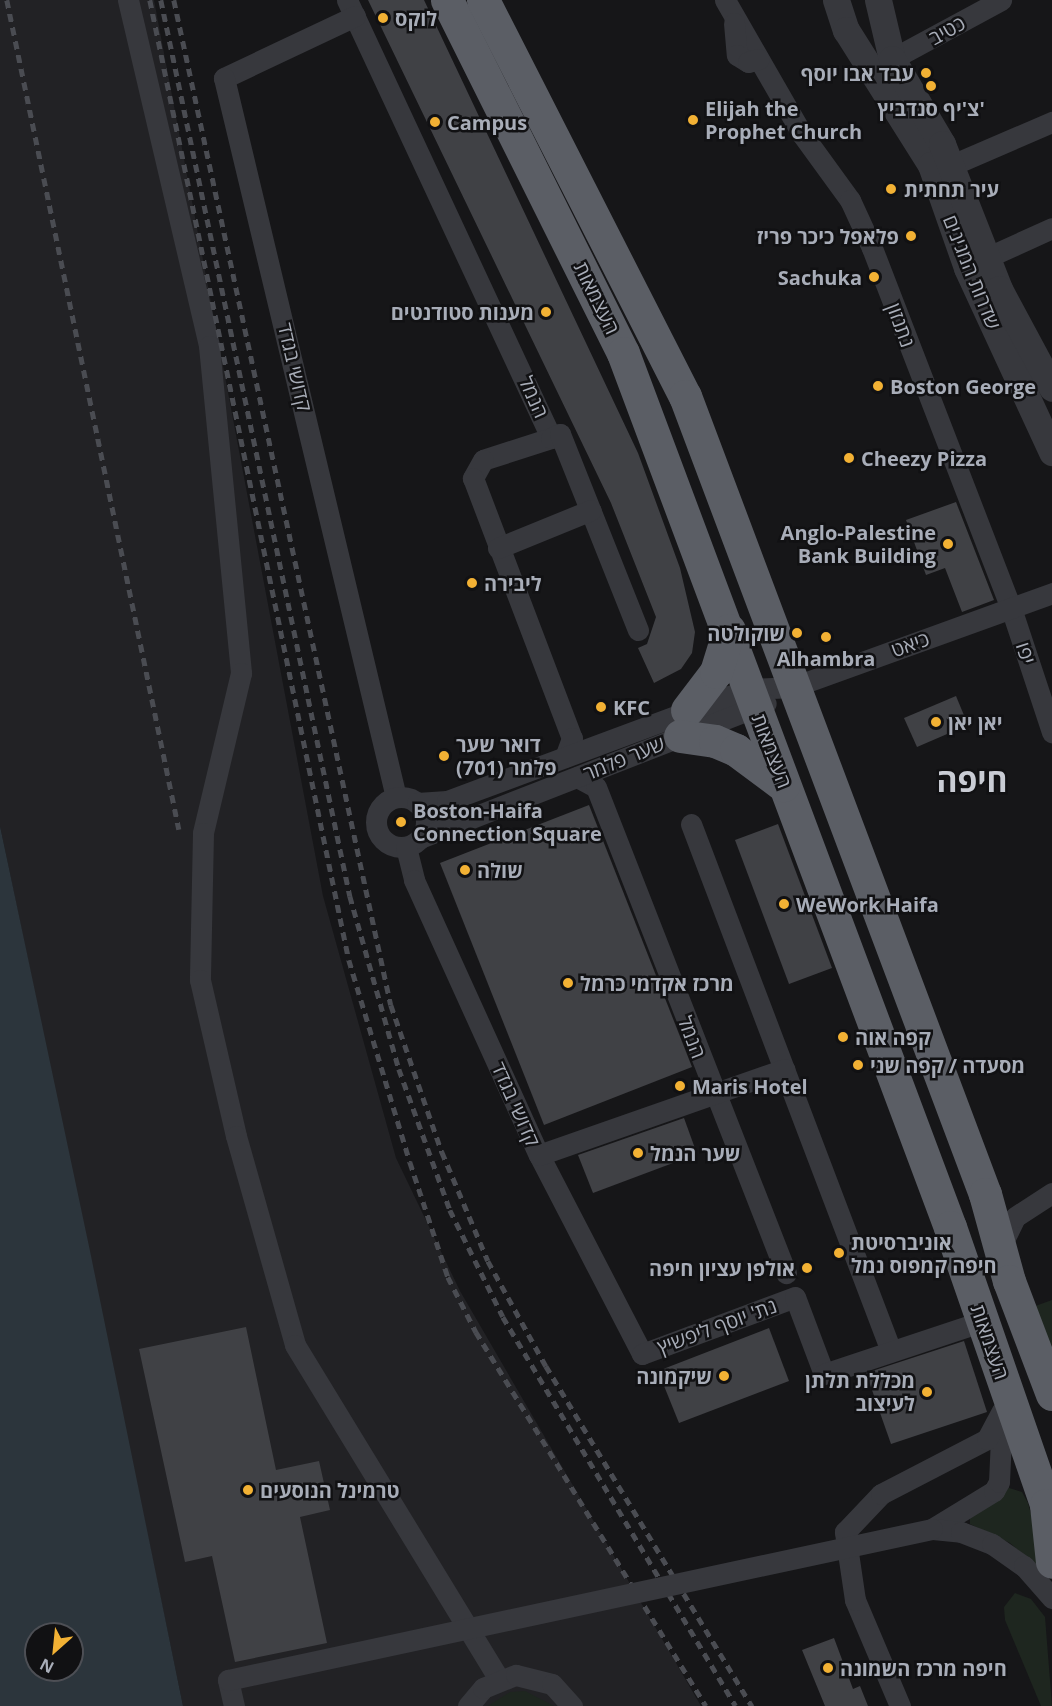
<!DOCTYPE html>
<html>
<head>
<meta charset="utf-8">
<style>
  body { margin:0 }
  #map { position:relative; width:1052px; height:1706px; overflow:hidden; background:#161618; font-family:"Open Sans","Noto Sans Hebrew",sans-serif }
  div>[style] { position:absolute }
  .built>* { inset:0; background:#222225 }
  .green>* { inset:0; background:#1e261f }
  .water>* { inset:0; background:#2c353c }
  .building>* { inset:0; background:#404145 }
  .minor>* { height:21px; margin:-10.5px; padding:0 10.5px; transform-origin:10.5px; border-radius:10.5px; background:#37383d }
  .minor>.ring { margin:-10.5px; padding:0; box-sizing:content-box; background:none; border:21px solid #37383d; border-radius:50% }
  .tertiary>* { height:27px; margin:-13.5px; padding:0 13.5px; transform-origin:13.5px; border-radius:13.5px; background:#37383d }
  .trunk>* { height:33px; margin:-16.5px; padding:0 16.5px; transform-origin:16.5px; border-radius:16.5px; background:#5b5e65 }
  .rail>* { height:4.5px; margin-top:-2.25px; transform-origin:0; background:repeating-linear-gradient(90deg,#4a4c52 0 8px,transparent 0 14px) }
  .minor-bridge>* { height:21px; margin:-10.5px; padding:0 10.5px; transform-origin:10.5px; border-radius:10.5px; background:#37383d }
  .dots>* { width:16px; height:16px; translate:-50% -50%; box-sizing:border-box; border:3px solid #111113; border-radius:50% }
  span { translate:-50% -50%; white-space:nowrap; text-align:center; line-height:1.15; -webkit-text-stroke:5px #111113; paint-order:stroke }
  .poi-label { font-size:20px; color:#a8adb8; font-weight:700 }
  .left { translate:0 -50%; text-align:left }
  .right { translate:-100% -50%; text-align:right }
  .street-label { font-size:20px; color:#a8adb8 }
  .town-label { font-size:32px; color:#c9ccd4; font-weight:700 }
  .north { position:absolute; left:24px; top:1622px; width:60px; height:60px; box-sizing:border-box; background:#111113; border:2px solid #4d4f55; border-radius:50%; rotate:207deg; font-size:16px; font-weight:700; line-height:24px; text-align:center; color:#a8adb8 }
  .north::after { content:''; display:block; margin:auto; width:21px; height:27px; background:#f2b134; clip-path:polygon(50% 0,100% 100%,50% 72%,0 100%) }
</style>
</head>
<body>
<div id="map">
  <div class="built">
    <i style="clip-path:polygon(0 0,154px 0,323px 896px,396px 1158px,460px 1291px,701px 1706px,183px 1706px,0 826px)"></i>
  </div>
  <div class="green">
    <i style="clip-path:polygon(1052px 1300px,1052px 1380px,1027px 1309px)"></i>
    <i style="clip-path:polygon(1006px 1487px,1022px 1492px,1028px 1503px,1038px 1540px,1039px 1568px,1010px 1543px,970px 1524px,970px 1518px)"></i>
    <i style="clip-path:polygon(1015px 1593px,1031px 1599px,1045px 1617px,1052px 1706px,1041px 1706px,1005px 1620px,1004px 1607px)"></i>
    <i style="clip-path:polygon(525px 1691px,554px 1706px,488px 1706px,510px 1692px)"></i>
  </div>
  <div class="water">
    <i style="clip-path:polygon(evenodd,0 826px,90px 1251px,183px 1706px,0 1706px,0 826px,36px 1634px,72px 1634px,72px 1670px,36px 1670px,36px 1634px)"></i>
  </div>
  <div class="building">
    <i style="clip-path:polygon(368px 0,424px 0,638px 453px,680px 568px,695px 632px,692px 653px,681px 669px,654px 683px,638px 648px,647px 644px,656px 617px,611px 503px)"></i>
    <i style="clip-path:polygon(956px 502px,994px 600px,962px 612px,945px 568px,926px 575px,906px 520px)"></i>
    <i style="clip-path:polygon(956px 696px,968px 725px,917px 747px,904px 718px)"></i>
    <i style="clip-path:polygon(589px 805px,692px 1067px,544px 1125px,440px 863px)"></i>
    <i style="clip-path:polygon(778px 824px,832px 968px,789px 984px,735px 840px)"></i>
    <i style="clip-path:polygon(684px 1118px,697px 1154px,593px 1193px,578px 1155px)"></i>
    <i style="clip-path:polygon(246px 1327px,276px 1470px,319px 1461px,330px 1510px,300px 1517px,327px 1643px,235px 1662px,212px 1556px,185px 1562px,139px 1349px)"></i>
    <i style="clip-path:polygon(769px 1328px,789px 1381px,679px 1423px,658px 1371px)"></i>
    <i style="clip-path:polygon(964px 1341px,987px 1412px,891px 1444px,866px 1373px)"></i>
    <i style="clip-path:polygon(834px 1638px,853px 1689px,860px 1686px,868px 1706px,825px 1706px,802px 1650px)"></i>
  </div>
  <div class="minor">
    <i style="left:128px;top:0;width:355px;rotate:76.8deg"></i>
    <i style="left:209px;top:346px;width:329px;rotate:84.4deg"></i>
    <i style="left:241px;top:673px;width:164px;rotate:103.4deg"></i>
    <i style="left:203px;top:833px;width:147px;rotate:91.2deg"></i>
    <i style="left:200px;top:980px;width:160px;rotate:77deg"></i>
    <i style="left:236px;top:1136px;width:217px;rotate:74.2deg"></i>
    <i style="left:295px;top:1345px;width:391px;rotate:58.6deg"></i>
    <i style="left:347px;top:0;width:483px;rotate:65deg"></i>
    <i style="left:551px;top:438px;width:71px;rotate:162.1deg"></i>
    <i style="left:483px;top:460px;width:21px;rotate:119deg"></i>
    <i style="left:473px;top:478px;width:278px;rotate:69.2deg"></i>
    <i style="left:572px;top:738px;width:20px;rotate:110deg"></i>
    <i style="left:725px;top:0;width:155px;rotate:60.1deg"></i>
    <i style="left:802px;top:134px;width:82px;rotate:54deg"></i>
    <i style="left:850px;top:200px;width:53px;rotate:65.4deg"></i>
    <i style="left:872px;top:248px;width:386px;rotate:68.9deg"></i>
    <i style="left:1011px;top:608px;width:131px;rotate:71.7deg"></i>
    <i style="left:355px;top:16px;width:145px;rotate:154.7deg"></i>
    <i style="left:224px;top:78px;width:739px;rotate:76.55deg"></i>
    <i style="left:734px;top:23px;width:32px;rotate:85deg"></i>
    <i style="left:737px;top:55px;width:13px;rotate:32deg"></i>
    <i style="left:748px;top:62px;width:11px;rotate:-15deg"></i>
    <i style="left:892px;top:59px;width:124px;rotate:-28.4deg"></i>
    <i style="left:952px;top:165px;width:109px;rotate:-23.3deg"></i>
    <i style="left:986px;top:258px;width:72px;rotate:-24.4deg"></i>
    <i style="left:551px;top:438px;width:10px;rotate:-24deg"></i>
    <i style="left:560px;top:434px;width:211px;rotate:68.3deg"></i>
    <i style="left:498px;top:548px;width:100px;rotate:-22.2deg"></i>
    <i style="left:577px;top:777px;width:21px;rotate:28deg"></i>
    <i style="left:596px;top:787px;width:522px;rotate:68.65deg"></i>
    <i class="ring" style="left:376px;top:797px;width:29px;height:29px"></i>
    <i style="left:417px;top:803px;width:30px;rotate:-4deg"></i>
    <i style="left:447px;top:801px;width:321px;rotate:-20.4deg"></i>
    <i style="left:748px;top:689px;width:45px;rotate:-2.5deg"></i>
    <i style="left:793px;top:687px;width:276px;rotate:-19.9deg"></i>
    <i style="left:691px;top:824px;width:564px;rotate:69.22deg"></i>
    <i style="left:420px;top:838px;width:371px;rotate:-21.3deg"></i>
    <i style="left:406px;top:847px;width:34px;rotate:76deg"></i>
    <i style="left:414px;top:880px;width:302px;rotate:65.6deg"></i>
    <i style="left:539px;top:1155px;width:224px;rotate:62.6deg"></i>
    <i style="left:642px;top:1354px;width:163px;rotate:-20.4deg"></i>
    <i style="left:795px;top:1297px;width:82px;rotate:69.4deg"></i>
    <i style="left:824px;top:1374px;width:168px;rotate:-18.4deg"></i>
    <i style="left:539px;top:1155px;width:260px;rotate:-19.3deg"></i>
    <i style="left:1000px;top:1248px;width:34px;rotate:-64deg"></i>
    <i style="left:1015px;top:1217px;width:44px;rotate:-33deg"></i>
    <i style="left:932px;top:1529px;width:73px;rotate:-31.5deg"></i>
    <i style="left:994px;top:1491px;width:10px;rotate:-61deg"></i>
    <i style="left:999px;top:1482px;width:66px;rotate:-87.4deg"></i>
    <i style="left:933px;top:1529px;width:28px;rotate:6deg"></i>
    <i style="left:961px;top:1532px;width:33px;rotate:21deg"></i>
    <i style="left:992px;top:1544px;width:39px;rotate:35deg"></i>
    <i style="left:1024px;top:1566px;width:43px;rotate:48.8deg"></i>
    <i style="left:468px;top:1706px;width:23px;rotate:-50deg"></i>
    <i style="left:483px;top:1688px;width:35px;rotate:-22deg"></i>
    <i style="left:516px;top:1675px;width:37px;rotate:14deg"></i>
    <i style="left:552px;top:1684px;width:30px;rotate:48deg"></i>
    <i style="left:900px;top:1706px;width:115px;rotate:-113deg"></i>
    <i style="left:855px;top:1600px;width:69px;rotate:-98.4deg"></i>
    <i style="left:845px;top:1532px;width:52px;rotate:-46.5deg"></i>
    <i style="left:881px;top:1494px;width:119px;rotate:-27.4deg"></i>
    <i style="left:987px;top:1439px;width:32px;rotate:-62deg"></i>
  </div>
  <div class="tertiary">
    <i style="left:836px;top:0;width:32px;rotate:72deg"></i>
    <i style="left:846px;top:30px;width:160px;rotate:57.8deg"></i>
    <i style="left:931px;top:165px;width:109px;rotate:70.7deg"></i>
    <i style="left:967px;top:268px;width:203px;rotate:65.2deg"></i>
    <i style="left:878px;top:0;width:61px;rotate:76.7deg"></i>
    <i style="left:892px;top:59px;width:99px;rotate:59.5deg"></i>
    <i style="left:942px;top:144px;width:156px;rotate:68.5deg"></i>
    <i style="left:999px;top:289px;width:112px;rotate:61.8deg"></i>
  </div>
  <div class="trunk">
    <i style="left:447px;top:0;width:394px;rotate:63.5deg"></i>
    <i style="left:623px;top:353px;width:933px;rotate:69.49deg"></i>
    <i style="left:950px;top:1227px;width:312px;rotate:70.9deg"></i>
    <i style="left:483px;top:0;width:445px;rotate:63deg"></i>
    <i style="left:685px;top:396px;width:853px;rotate:69.4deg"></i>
    <i style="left:985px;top:1194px;width:90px;rotate:74.6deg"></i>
    <i style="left:1009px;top:1281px;width:121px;rotate:69.2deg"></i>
    <i style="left:687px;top:710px;width:48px;rotate:-52.7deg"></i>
    <i style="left:716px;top:672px;width:44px;rotate:-72.8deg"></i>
    <i style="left:680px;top:736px;width:35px;rotate:8deg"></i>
    <i style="left:715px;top:741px;width:23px;rotate:23deg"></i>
    <i style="left:736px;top:750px;width:59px;rotate:36.7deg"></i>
    <i style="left:1046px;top:1505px;width:57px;rotate:84deg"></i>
  </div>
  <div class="rail">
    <i style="left:7px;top:0;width:847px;rotate:78.28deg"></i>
    <i style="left:150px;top:0;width:980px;rotate:78.29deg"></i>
    <i style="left:349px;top:960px;width:211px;rotate:73.2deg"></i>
    <i style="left:410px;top:1162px;width:121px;rotate:71.7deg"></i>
    <i style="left:448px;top:1277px;width:62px;rotate:63deg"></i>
    <i style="left:476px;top:1332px;width:439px;rotate:58.4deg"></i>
    <i style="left:161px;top:0;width:916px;rotate:78.09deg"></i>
    <i style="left:350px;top:896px;width:180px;rotate:74.2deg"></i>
    <i style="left:399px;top:1069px;width:150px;rotate:70.1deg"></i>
    <i style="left:450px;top:1210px;width:119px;rotate:63.6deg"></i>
    <i style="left:503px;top:1317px;width:453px;rotate:59.1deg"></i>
    <i style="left:174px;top:0;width:1028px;rotate:77.82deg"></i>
    <i style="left:391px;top:1005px;width:156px;rotate:70.9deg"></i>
    <i style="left:442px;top:1152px;width:118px;rotate:67.1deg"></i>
    <i style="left:488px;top:1261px;width:120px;rotate:61.1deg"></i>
    <i style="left:546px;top:1366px;width:398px;rotate:58.8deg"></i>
  </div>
  <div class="minor-bridge">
    <i style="left:234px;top:1706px;width:27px;rotate:-103deg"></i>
    <i style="left:228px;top:1680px;width:720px;rotate:-12.11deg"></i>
  </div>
  <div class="dots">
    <i style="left:383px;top:18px;background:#f2b134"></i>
    <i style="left:926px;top:73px;background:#f2b134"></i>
    <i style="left:931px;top:86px;background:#f2b134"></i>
    <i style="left:693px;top:120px;background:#f2b134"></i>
    <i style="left:435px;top:122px;background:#f2b134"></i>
    <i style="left:891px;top:189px;background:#f2b134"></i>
    <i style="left:911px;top:236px;background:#f2b134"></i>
    <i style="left:874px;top:277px;background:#f2b134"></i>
    <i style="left:546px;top:312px;background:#f2b134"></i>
    <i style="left:878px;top:386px;background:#f2b134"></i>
    <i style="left:849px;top:458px;background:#f2b134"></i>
    <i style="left:948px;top:544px;background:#f2b134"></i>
    <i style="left:472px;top:583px;background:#f2b134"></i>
    <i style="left:797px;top:633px;background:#f2b134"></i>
    <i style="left:826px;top:637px;background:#f2b134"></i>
    <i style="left:601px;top:707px;background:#f2b134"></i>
    <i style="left:936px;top:722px;background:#f2b134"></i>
    <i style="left:444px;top:756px;background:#f2b134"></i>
    <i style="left:401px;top:822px;background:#f2b134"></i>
    <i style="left:465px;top:870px;background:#f2b134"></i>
    <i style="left:784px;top:904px;background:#f2b134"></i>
    <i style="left:568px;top:983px;background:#f2b134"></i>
    <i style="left:843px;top:1037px;background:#f2b134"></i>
    <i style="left:858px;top:1065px;background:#f2b134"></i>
    <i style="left:680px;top:1086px;background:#f2b134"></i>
    <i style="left:638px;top:1153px;background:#f2b134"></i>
    <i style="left:839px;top:1253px;background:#f2b134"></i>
    <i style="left:807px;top:1268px;background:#f2b134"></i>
    <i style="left:724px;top:1376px;background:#f2b134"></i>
    <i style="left:927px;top:1392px;background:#f2b134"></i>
    <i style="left:248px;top:1490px;background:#f2b134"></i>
    <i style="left:828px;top:1668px;background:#f2b134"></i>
  </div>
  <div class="poi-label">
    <span class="left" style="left:395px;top:18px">לוקס</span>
    <span class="right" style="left:914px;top:73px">עבד אבו יוסף</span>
    <span class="left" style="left:705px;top:120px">Elijah the<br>Prophet Church</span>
    <span style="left:931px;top:108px">צ'יף סנדביץ'</span>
    <span class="left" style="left:447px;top:122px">Campus</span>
    <span class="left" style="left:904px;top:189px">עיר תחתית</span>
    <span class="right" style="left:899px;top:236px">פלאפל כיכר פריז</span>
    <span class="right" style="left:862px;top:277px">Sachuka</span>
    <span class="right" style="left:534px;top:312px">מענות סטודנטים</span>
    <span class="left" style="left:890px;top:386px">Boston George</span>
    <span class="left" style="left:861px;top:458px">Cheezy Pizza</span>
    <span class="right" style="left:936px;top:544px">Anglo-Palestine<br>Bank Building</span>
    <span class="left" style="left:484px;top:583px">ליבירה</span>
    <span class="right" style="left:785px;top:633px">שוקולטה</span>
    <span style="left:826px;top:658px">Alhambra</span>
    <span class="left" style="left:613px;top:707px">KFC</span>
    <span class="left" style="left:948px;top:722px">יאן יאן</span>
    <span class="left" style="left:456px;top:756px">דואר שער<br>פלמר (701)</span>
    <span class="left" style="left:413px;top:822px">Boston-Haifa<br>Connection Square</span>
    <span class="left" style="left:477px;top:870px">שולה</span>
    <span class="left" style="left:796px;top:904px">WeWork Haifa</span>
    <span class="left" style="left:580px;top:983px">מרכז אקדמי כרמל</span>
    <span class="left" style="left:855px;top:1037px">קפה אוה</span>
    <span class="left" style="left:870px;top:1065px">מסעדה / קפה שני</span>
    <span class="left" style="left:692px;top:1086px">Maris Hotel</span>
    <span class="left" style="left:650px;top:1153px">שער הנמל</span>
    <span class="left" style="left:851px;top:1254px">אוניברסיטת<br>חיפה קמפוס נמל</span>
    <span class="right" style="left:795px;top:1268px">אולפן עציון חיפה</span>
    <span class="right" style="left:712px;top:1376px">שיקמונה</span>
    <span class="right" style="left:915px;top:1392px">מכללת תלתן<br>לעיצוב</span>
    <span class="left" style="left:260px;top:1490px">טרמינל הנוסעים</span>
    <span class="left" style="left:840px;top:1668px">חיפה מרכז השמונה</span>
  </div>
  <div class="street-label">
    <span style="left:947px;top:30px;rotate:-29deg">כטיב</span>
    <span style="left:972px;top:272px;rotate:68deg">שדרות המגינים</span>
    <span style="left:597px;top:298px;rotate:64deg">העצמאות</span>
    <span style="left:901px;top:325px;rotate:70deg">נתנזון</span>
    <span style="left:295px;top:367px;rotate:77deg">קדושי בגדד</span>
    <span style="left:534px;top:397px;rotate:66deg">הנמל</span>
    <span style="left:910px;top:644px;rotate:-20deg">כיאט</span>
    <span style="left:1026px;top:653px;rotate:72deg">יפו</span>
    <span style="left:772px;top:751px;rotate:69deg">העצמאות</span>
    <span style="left:624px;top:758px;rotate:-22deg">שער פלמר</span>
    <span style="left:692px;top:1037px;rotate:69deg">הנמל</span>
    <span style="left:516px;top:1104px;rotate:66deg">קדושי בגדד</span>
    <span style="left:717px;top:1326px;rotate:-20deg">נת' יוסף ליפשיץ</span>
    <span style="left:990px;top:1342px;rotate:71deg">העצמאות</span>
  </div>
  <div class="town-label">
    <span style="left:972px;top:780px">חיפה</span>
  </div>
  <div class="north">N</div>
</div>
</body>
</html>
